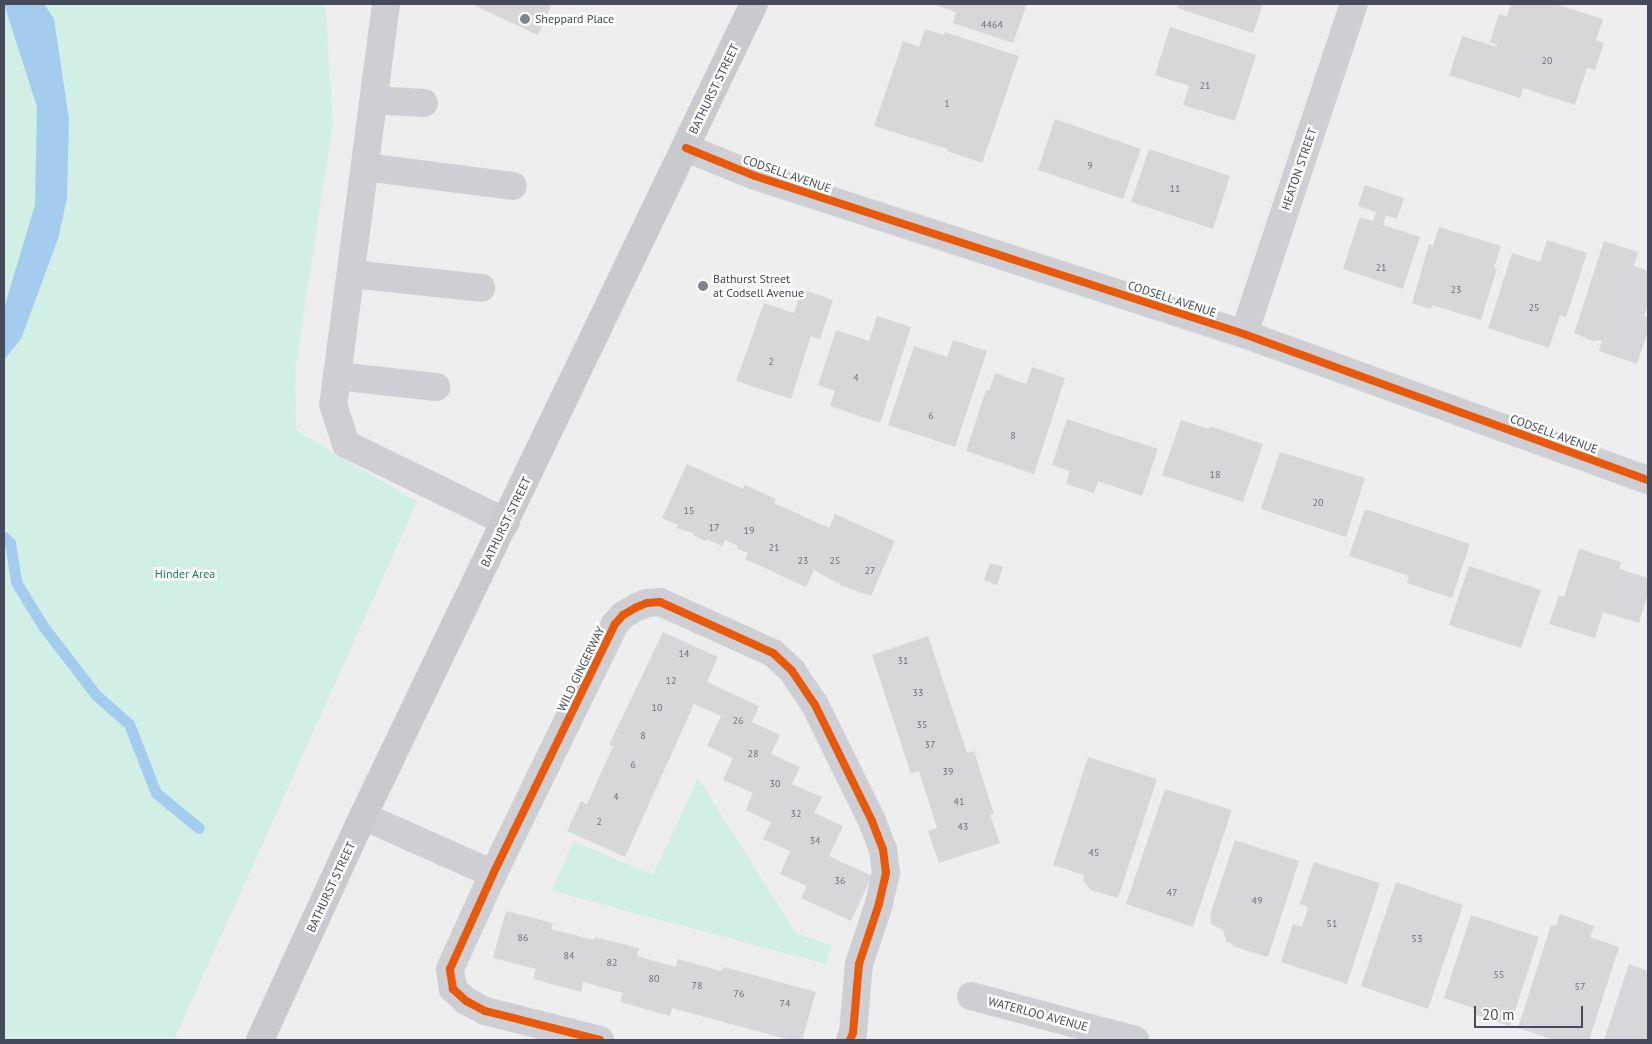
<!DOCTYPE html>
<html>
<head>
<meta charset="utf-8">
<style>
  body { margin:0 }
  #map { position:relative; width:1652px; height:1044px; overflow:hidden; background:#efeeee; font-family:"PT Sans",sans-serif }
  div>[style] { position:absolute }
  .green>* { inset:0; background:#d1efe4 }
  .water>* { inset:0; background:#a4ccee }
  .stream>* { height:11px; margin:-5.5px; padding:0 5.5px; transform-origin:5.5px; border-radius:5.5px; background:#a4ccee }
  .building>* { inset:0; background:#d7d7da }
  .minor>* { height:28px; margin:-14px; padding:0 14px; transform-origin:14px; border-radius:14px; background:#cecfd4 }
  .major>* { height:28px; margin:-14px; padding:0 14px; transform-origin:14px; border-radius:14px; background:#c8cacf }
  .cycleway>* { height:8px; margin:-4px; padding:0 4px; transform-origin:4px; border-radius:4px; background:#e8590c }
  .dots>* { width:14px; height:14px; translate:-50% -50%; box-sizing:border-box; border:2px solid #fff; border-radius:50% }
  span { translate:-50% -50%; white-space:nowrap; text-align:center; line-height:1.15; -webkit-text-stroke:5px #fff; paint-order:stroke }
  .number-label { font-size:10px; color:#6b707c }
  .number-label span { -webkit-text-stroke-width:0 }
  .poi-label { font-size:12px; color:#454b5b }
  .left { translate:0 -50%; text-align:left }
  .street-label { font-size:12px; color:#454b5b }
  .park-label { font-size:12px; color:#147e62 }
  .frame { position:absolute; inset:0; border:5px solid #454b5b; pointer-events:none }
  .scale { position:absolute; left:1474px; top:1006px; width:109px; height:22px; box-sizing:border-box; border:2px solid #454b5b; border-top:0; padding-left:6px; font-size:15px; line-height:18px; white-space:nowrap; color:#454b5b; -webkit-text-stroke:4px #fff; paint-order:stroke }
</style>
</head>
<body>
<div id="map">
  <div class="green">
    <i style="clip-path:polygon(4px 4px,325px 4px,333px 122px,295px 370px,296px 430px,417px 502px,174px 1040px,4px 1040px)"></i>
    <i style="clip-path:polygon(698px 778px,796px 933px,831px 946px,826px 964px,552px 891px,573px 841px,653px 875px)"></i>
  </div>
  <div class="water">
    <i style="clip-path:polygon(4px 4px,44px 4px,54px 19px,69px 119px,67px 198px,58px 239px,21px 339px,4px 360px,4px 308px,35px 205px,37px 107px)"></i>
  </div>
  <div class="stream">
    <i style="left:4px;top:537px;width:8px;rotate:45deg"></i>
    <i style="left:10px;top:543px;width:39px;rotate:81deg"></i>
    <i style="left:16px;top:582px;width:52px;rotate:58.5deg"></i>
    <i style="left:43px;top:626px;width:87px;rotate:52.5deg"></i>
    <i style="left:96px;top:695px;width:44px;rotate:41.3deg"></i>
    <i style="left:129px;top:724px;width:74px;rotate:68.6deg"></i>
    <i style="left:156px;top:793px;width:55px;rotate:39.1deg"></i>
  </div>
  <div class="building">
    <i style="clip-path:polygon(471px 4px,552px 4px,538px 35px)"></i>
    <i style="clip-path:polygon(932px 4px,1027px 4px,1013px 43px,953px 23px,956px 12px)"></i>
    <i style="clip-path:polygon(1179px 4px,1263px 4px,1253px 33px,1177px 8px)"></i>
    <i style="clip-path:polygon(1511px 4px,1555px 4px,1603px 19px,1596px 40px,1604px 43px,1595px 70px,1587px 68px,1575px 105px,1523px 88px,1520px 98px,1449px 75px,1462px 36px,1497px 47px,1497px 45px,1490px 42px,1499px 14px,1507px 16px)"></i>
    <i style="clip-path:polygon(1170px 27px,1256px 55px,1235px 121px,1183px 105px,1189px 86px,1155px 75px)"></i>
    <i style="clip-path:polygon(925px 29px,944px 35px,945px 32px,1019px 56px,982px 163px,947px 151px,948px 149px,874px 126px,903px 41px,919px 47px)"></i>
    <i style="clip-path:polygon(1055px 119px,1141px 149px,1123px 199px,1038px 170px)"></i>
    <i style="clip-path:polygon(1149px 149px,1230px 176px,1213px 229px,1131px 202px)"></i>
    <i style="clip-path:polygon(1365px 185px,1404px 198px,1397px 219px,1386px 215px,1383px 225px,1420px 237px,1403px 289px,1343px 269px,1360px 217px,1373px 221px,1376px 212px,1358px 206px)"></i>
    <i style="clip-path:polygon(1439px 227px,1501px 246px,1494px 268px,1497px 269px,1481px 320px,1432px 305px,1431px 309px,1412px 303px,1429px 244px,1433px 246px)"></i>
    <i style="clip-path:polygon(1547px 240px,1587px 253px,1566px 317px,1560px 315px,1549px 348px,1488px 328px,1512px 253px,1540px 262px)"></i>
    <i style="clip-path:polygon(1604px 241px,1638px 252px,1634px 266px,1648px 271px,1648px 305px,1644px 316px,1648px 317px,1648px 330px,1637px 364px,1599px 351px,1602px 340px,1592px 341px,1574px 333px)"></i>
    <i style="clip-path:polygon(801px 289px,833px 300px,820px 339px,811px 336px,791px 399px,736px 381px,764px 303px,794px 313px)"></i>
    <i style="clip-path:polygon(877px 316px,911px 327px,880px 423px,830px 406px,835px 391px,818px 385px,836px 330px,869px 341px)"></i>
    <i style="clip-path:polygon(953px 340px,987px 351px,955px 447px,888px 425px,914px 346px,947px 357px)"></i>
    <i style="clip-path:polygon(1032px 367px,1065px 378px,1034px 474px,966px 451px,986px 390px,989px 391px,995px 373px,1026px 384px)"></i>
    <i style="clip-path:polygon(1067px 419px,1158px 449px,1142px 496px,1098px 481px,1094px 493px,1066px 484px,1070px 471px,1052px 465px)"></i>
    <i style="clip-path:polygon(1181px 420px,1209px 429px,1210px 426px,1263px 444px,1243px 502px,1162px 475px)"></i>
    <i style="clip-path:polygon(1280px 452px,1365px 478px,1346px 537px,1261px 509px)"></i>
    <i style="clip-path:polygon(687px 464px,743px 489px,745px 485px,776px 499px,774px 503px,829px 528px,835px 514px,895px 541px,871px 596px,840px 585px,840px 581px,839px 584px,814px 570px,806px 587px,745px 559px,749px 551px,748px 553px,737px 549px,738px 546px,725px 540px,722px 546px,706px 539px,705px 541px,693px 535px,693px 533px,676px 528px,678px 525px,662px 518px)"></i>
    <i style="clip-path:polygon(1365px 509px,1470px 544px,1452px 598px,1407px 583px,1409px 576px,1349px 556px)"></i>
    <i style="clip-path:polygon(1579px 549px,1621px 562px,1619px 569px,1648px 578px,1648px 593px,1639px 623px,1603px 612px,1595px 638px,1549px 624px,1559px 595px,1564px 597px)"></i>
    <i style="clip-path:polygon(990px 563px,1003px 567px,997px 585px,984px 580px)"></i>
    <i style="clip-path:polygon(1469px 566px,1541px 590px,1521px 648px,1449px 625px)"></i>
    <i style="clip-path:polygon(663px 632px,718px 657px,707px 682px,759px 706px,752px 722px,780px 735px,771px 754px,800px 767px,792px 784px,822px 797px,814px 813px,843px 826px,829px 856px,872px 876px,851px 921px,801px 898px,807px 886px,780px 874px,790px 851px,763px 839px,771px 822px,746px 810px,753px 793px,723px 780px,733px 758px,707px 746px,721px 716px,694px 704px,625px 857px,567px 831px,581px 801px,587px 804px,613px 746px,609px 745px)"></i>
    <i style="clip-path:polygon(928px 636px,967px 753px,974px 751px,994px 814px,990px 815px,1000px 843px,939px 863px,928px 831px,937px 828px,919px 771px,911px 774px,872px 655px)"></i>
    <i style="clip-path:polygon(1088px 757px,1157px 779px,1118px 898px,1091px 890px,1083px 880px,1084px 875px,1053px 865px)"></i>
    <i style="clip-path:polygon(1165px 789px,1232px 810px,1193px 927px,1126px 904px)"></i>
    <i style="clip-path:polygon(1235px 840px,1299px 861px,1268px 957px,1232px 946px,1233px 944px,1227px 942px,1223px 930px,1211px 924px,1210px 915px)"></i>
    <i style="clip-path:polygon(1314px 862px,1380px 883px,1347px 984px,1281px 962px,1293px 924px,1302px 927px,1308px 907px,1300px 904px)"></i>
    <i style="clip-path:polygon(1396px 882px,1463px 905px,1428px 1009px,1361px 986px)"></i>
    <i style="clip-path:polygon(506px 911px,553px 923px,551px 929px,594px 940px,595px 937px,639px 948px,637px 956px,676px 967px,678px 959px,721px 971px,724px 967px,816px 992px,802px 1040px,790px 1040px,672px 1008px,670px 1016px,620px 1002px,623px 993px,583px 982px,581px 992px,533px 979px,536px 969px,493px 958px)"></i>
    <i style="clip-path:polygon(1560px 914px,1594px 926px,1590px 937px,1619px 947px,1589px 1040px,1554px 1040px,1518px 1028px,1551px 925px,1556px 926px)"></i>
    <i style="clip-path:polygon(1471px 915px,1539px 937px,1510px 1026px,1474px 1014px,1476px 1009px,1444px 998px)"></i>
    <i style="clip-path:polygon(1629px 964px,1648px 971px,1648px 1040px,1604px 1040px)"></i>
  </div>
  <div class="minor">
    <i style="left:386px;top:4px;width:403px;rotate:97.5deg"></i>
    <i style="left:333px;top:404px;width:42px;rotate:72deg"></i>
    <i style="left:346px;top:444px;width:178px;rotate:26deg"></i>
    <i style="left:374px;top:100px;width:50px;rotate:3.4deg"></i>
    <i style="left:686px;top:148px;width:74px;rotate:22.1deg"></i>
    <i style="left:755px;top:176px;width:514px;rotate:17.91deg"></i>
    <i style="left:1244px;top:334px;width:430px;rotate:19.9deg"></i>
    <i style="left:365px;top:167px;width:149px;rotate:7.3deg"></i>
    <i style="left:351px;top:274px;width:131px;rotate:6.1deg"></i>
    <i style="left:1244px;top:334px;width:348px;rotate:-71.6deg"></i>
    <i style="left:337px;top:376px;width:100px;rotate:6.3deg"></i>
    <i style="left:363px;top:816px;width:142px;rotate:24deg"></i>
    <i style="left:971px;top:996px;width:170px;rotate:15deg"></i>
    <i style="left:600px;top:1040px;width:119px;rotate:-165.8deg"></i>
    <i style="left:485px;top:1011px;width:21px;rotate:-152deg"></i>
    <i style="left:466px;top:1001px;width:18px;rotate:-137deg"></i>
    <i style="left:453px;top:989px;width:20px;rotate:-99deg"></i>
    <i style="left:450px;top:969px;width:104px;rotate:-65.6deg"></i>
    <i style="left:493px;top:874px;width:278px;rotate:-64deg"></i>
    <i style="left:615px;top:624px;width:12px;rotate:-48deg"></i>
    <i style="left:623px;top:615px;width:14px;rotate:-30deg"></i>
    <i style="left:635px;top:608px;width:13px;rotate:-23deg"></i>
    <i style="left:647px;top:603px;width:13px;rotate:-4deg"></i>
    <i style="left:660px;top:602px;width:124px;rotate:24.3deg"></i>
    <i style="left:773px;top:653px;width:26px;rotate:43deg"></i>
    <i style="left:792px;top:671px;width:41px;rotate:55.9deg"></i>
    <i style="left:815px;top:705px;width:129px;rotate:63.8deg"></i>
    <i style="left:872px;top:821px;width:30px;rotate:69deg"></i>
    <i style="left:883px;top:849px;width:24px;rotate:83deg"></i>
    <i style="left:886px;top:873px;width:32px;rotate:103deg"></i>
    <i style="left:879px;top:904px;width:63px;rotate:108.4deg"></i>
    <i style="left:859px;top:964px;width:69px;rotate:95deg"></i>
    <i style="left:853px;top:1033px;width:8px;rotate:113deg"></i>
  </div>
  <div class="major">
    <i style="left:260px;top:1040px;width:247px;rotate:-65.3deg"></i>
    <i style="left:363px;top:816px;width:901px;rotate:-64.29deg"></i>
  </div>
  <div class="cycleway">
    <i style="left:686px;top:148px;width:74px;rotate:22.1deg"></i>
    <i style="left:755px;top:176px;width:514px;rotate:17.91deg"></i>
    <i style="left:1244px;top:334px;width:430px;rotate:19.9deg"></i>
    <i style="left:600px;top:1040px;width:119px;rotate:-165.8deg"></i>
    <i style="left:485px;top:1011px;width:21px;rotate:-152deg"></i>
    <i style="left:466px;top:1001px;width:18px;rotate:-137deg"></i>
    <i style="left:453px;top:989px;width:20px;rotate:-99deg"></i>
    <i style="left:450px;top:969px;width:104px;rotate:-65.6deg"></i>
    <i style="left:493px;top:874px;width:278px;rotate:-64deg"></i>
    <i style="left:615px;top:624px;width:12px;rotate:-48deg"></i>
    <i style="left:623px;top:615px;width:14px;rotate:-30deg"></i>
    <i style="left:635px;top:608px;width:13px;rotate:-23deg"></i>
    <i style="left:647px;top:603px;width:13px;rotate:-4deg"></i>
    <i style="left:660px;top:602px;width:124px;rotate:24.3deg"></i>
    <i style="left:773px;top:653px;width:26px;rotate:43deg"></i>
    <i style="left:792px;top:671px;width:41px;rotate:55.9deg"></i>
    <i style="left:815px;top:705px;width:129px;rotate:63.8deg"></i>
    <i style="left:872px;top:821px;width:30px;rotate:69deg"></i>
    <i style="left:883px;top:849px;width:24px;rotate:83deg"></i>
    <i style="left:886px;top:873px;width:32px;rotate:103deg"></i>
    <i style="left:879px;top:904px;width:63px;rotate:108.4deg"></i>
    <i style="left:859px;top:964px;width:69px;rotate:95deg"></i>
    <i style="left:853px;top:1033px;width:8px;rotate:113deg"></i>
  </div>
  <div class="dots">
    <i style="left:525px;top:19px;background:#80848e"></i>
    <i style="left:703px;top:286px;background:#80848e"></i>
  </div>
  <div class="number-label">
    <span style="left:992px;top:25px">4464</span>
    <span style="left:1547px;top:61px">20</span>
    <span style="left:1205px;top:86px">21</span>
    <span style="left:947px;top:104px">1</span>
    <span style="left:1090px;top:166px">9</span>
    <span style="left:1175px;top:189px">11</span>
    <span style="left:1381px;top:268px">21</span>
    <span style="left:1456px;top:290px">23</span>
    <span style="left:1534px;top:308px">25</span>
    <span style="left:771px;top:362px">2</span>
    <span style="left:856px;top:378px">4</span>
    <span style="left:931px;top:416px">6</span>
    <span style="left:1013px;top:436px">8</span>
    <span style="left:1215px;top:475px">18</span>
    <span style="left:1318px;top:503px">20</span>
    <span style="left:689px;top:511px">15</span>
    <span style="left:714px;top:528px">17</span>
    <span style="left:749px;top:531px">19</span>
    <span style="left:774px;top:548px">21</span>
    <span style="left:803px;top:561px">23</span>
    <span style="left:835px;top:561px">25</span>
    <span style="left:870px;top:571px">27</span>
    <span style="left:684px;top:654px">14</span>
    <span style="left:903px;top:661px">31</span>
    <span style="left:671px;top:681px">12</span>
    <span style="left:918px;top:693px">33</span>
    <span style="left:657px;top:708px">10</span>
    <span style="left:738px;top:721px">26</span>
    <span style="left:922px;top:725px">35</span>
    <span style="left:643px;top:736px">8</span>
    <span style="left:930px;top:745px">37</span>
    <span style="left:753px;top:754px">28</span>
    <span style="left:633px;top:765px">6</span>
    <span style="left:948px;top:772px">39</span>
    <span style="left:775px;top:784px">30</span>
    <span style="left:616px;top:797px">4</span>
    <span style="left:959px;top:802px">41</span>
    <span style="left:796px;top:814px">32</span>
    <span style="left:599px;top:822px">2</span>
    <span style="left:963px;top:827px">43</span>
    <span style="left:815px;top:841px">34</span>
    <span style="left:1094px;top:853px">45</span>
    <span style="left:840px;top:881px">36</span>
    <span style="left:1172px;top:893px">47</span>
    <span style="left:1257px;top:901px">49</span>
    <span style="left:1332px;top:924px">51</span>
    <span style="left:523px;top:938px">86</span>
    <span style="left:1417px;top:939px">53</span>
    <span style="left:569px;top:956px">84</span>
    <span style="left:612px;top:963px">82</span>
    <span style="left:1499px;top:975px">55</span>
    <span style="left:654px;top:979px">80</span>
    <span style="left:697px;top:986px">78</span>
    <span style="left:1580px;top:987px">57</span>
    <span style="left:739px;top:994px">76</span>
    <span style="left:785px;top:1004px">74</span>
  </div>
  <div class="poi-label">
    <span class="left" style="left:535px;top:19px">Sheppard Place</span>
    <span class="left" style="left:713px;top:286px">Bathurst Street<br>at Codsell Avenue</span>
  </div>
  <div class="street-label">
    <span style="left:714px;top:89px;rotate:-64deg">BATHURST STREET</span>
    <span style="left:1299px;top:169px;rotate:-71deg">HEATON STREET</span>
    <span style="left:787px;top:174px;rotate:19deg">CODSELL AVENUE</span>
    <span style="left:1172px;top:299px;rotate:18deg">CODSELL AVENUE</span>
    <span style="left:1554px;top:434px;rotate:20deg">CODSELL AVENUE</span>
    <span style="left:506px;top:522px;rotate:-64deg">BATHURST STREET</span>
    <span style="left:581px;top:669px;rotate:-64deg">WILD GINGERWAY</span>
    <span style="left:331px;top:887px;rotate:-65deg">BATHURST STREET</span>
    <span style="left:1038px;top:1014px;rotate:15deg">WATERLOO AVENUE</span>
  </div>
  <div class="park-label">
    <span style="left:185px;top:574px">Hinder Area</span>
  </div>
  <div class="frame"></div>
  <div class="scale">20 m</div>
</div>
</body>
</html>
